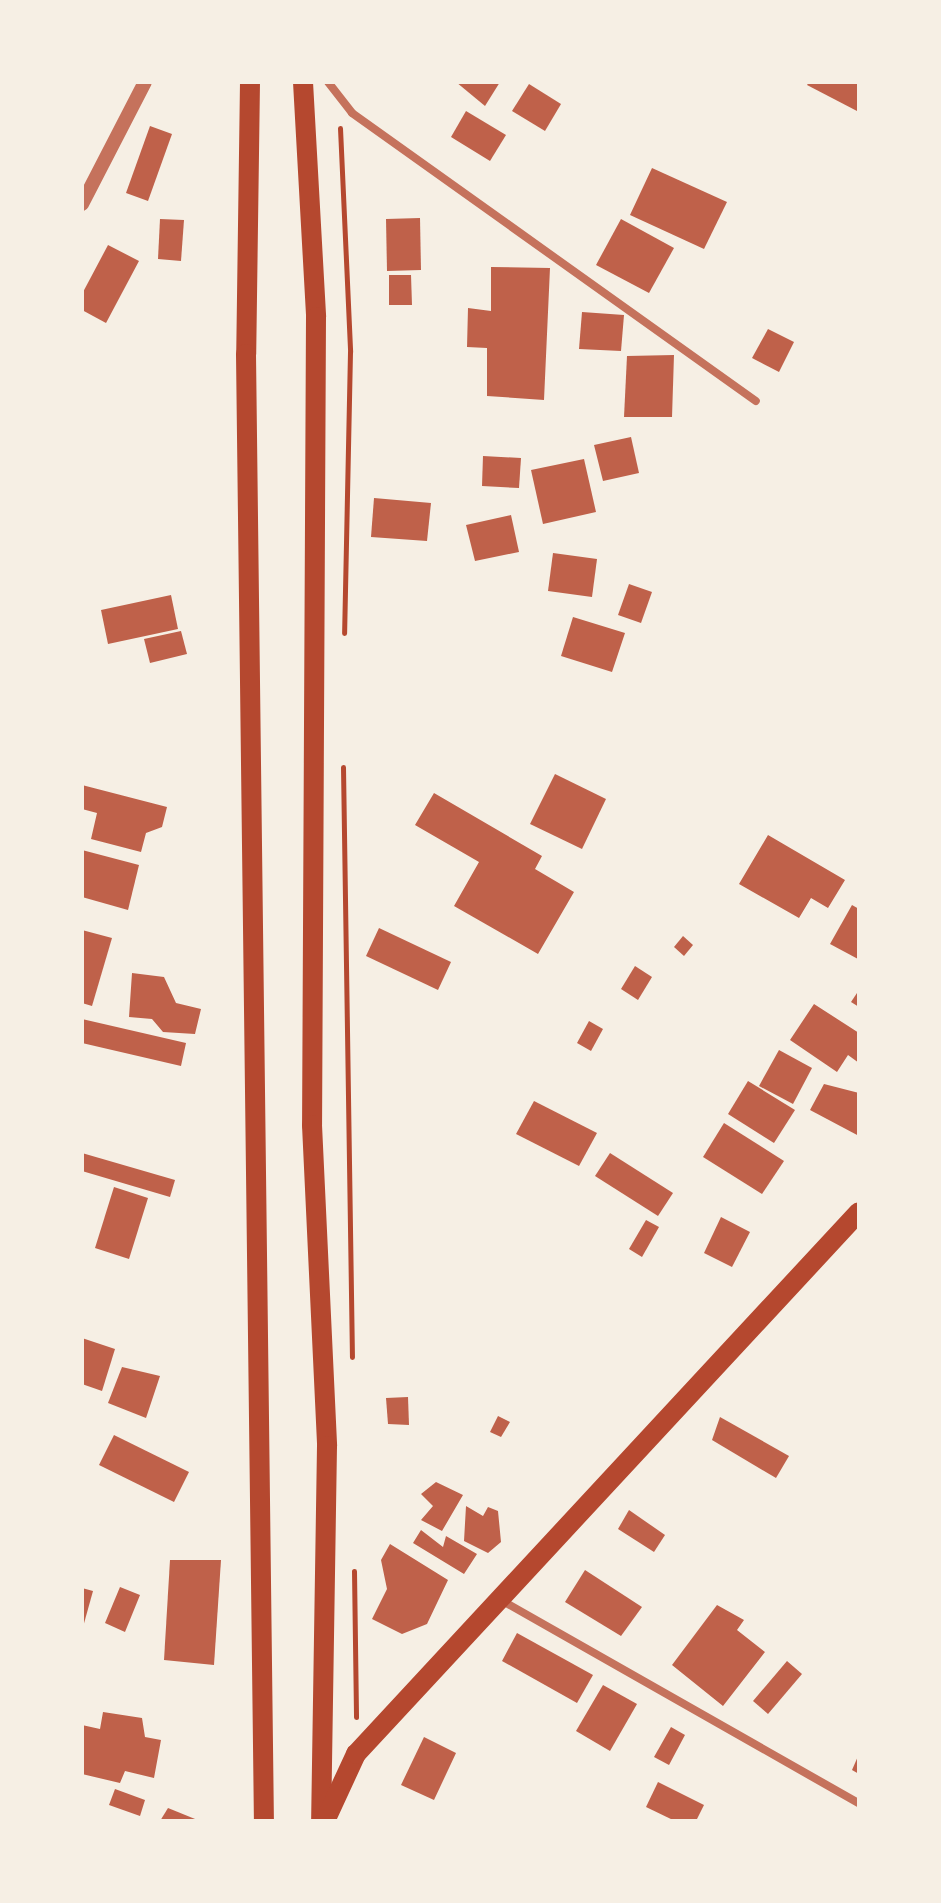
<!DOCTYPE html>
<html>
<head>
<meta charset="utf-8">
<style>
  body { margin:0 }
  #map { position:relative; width:941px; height:1903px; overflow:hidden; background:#f6efe4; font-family:Montserrat,sans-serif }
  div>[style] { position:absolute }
  .building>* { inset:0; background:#bf614a }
  .path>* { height:5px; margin:-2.5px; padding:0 2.5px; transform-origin:2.5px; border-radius:2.5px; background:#b5482f }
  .minor>* { height:8px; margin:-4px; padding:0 4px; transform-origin:4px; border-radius:4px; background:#c5725c }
  .tertiary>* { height:14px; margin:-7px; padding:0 7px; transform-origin:7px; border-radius:7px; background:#c5725c }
  .primary>* { height:20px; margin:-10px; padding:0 10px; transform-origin:10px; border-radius:10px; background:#b5482f }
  span { translate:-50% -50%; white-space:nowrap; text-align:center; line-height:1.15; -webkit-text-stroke:6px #f6efe4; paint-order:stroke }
  .frame { position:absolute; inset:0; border:84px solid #f6efe4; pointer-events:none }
</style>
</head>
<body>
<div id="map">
  <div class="building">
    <i style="clip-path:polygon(456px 82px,500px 82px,485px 106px)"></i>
    <i style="clip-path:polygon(809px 82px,859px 82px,857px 111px,807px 85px)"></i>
    <i style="clip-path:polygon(529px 84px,561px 104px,545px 131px,512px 111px)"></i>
    <i style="clip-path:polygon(466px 111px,506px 135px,490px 161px,451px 137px)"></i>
    <i style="clip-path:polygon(150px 126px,172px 134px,148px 201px,126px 193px)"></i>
    <i style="clip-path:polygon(652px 168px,727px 202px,704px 249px,630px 215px)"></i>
    <i style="clip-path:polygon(420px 218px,421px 270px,387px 271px,386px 219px)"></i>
    <i style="clip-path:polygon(160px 219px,184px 220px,181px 261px,158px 259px)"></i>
    <i style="clip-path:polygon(621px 219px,674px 248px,649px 293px,596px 265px)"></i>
    <i style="clip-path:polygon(108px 245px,139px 261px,106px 323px,82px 310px,82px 294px)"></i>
    <i style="clip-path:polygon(491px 267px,550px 268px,544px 400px,487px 396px,487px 348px,467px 347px,468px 308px,491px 311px)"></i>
    <i style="clip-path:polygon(389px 275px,411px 275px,412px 305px,389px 305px)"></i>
    <i style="clip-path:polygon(582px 312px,624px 315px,621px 351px,579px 349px)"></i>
    <i style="clip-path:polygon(768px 329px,794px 342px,779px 372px,752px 358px)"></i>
    <i style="clip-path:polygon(674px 355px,672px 417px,624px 417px,627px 356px)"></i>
    <i style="clip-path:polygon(631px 437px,639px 473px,603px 481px,594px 445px)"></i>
    <i style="clip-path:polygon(483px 456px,521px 458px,519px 488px,482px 486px)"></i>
    <i style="clip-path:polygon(584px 459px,596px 512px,543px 524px,531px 470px)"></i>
    <i style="clip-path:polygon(374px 498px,431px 503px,427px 541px,371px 537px)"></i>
    <i style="clip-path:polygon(511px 515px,519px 552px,475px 561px,466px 525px)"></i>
    <i style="clip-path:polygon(553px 553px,597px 559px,592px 597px,548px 591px)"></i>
    <i style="clip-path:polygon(629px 584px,652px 592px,641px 623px,618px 615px)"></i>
    <i style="clip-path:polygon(171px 595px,178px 629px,108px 644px,101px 610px)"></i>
    <i style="clip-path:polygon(573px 617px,625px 633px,612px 672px,561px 656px)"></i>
    <i style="clip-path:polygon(181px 631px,187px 654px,150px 663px,144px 639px)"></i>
    <i style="clip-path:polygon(555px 774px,606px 799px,582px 849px,530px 824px)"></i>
    <i style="clip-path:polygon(82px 785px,167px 807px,162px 827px,146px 833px,141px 852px,91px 839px,97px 813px,82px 809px)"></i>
    <i style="clip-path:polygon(434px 793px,542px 856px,535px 869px,574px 892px,538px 954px,454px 906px,479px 862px,415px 825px)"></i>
    <i style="clip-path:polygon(768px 835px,845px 880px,828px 908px,811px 898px,799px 918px,739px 884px)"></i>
    <i style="clip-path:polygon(82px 850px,139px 865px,128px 910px,82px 897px)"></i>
    <i style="clip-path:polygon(852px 905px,859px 909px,858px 959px,830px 944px)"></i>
    <i style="clip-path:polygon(379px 928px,451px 962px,438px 990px,366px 956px)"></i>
    <i style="clip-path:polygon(82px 930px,112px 938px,92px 1006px,82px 1003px)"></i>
    <i style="clip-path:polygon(683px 936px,693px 945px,684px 956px,674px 947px)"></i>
    <i style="clip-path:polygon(635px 966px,652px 977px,638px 1000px,621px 989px)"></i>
    <i style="clip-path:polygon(132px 973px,164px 977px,176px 1003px,201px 1009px,195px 1034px,163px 1032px,152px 1019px,129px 1017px)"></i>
    <i style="clip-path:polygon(859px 990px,859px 1007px,851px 1002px)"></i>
    <i style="clip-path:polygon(814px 1004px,859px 1033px,859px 1063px,848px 1055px,837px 1072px,790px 1040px)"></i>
    <i style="clip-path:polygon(82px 1019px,186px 1043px,181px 1066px,82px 1043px)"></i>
    <i style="clip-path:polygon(589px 1021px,603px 1029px,591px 1051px,577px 1043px)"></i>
    <i style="clip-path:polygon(779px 1050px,812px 1068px,793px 1104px,759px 1086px)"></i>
    <i style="clip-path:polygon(748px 1081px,795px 1110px,774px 1143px,728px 1114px)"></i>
    <i style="clip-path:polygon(824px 1084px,859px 1093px,859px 1136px,810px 1110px)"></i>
    <i style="clip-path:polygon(534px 1101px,597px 1133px,579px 1166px,516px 1134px)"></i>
    <i style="clip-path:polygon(724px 1123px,784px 1161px,762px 1194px,703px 1157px)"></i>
    <i style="clip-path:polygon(82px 1153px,175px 1180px,170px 1197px,82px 1171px)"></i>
    <i style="clip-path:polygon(610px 1153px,673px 1193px,658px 1216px,595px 1176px)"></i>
    <i style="clip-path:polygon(114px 1187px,148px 1198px,129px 1259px,95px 1248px)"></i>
    <i style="clip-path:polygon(721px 1217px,750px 1232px,732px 1267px,704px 1253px)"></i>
    <i style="clip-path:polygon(646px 1220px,659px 1227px,642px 1257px,629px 1249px)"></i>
    <i style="clip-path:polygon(82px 1338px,115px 1349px,102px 1391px,82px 1384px)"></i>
    <i style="clip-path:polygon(122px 1367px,160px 1376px,146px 1418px,108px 1403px)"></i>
    <i style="clip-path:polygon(408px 1397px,409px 1425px,388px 1424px,386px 1398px)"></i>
    <i style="clip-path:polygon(498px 1416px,510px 1422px,501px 1437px,490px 1432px)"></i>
    <i style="clip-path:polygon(720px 1417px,789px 1456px,776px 1478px,712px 1440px)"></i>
    <i style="clip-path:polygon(114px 1435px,189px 1472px,174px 1502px,99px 1465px)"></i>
    <i style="clip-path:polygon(436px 1482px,463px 1495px,442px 1531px,421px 1520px,433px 1506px,421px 1494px)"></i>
    <i style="clip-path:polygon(466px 1506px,483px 1516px,488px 1507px,498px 1511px,501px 1542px,488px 1553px,464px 1541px)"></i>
    <i style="clip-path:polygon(629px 1510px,665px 1535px,654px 1552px,618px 1529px)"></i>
    <i style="clip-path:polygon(421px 1530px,443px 1547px,446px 1536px,477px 1554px,464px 1574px,413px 1543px)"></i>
    <i style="clip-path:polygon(390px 1544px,448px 1580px,427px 1624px,402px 1634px,372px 1619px,387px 1589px,381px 1560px)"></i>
    <i style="clip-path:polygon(170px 1560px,221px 1560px,214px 1665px,164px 1660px)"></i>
    <i style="clip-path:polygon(585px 1570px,642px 1607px,621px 1636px,565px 1602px)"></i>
    <i style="clip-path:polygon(120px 1587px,140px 1595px,125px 1632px,105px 1623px)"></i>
    <i style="clip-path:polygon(82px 1588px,93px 1591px,83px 1627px,82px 1627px)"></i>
    <i style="clip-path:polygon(717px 1605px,744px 1620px,737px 1630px,765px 1652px,723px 1706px,672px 1665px)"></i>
    <i style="clip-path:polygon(517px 1633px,593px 1675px,577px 1703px,502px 1661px)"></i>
    <i style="clip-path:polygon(787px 1661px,802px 1674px,768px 1714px,753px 1701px)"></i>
    <i style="clip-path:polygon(603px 1685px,637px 1704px,610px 1751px,576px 1731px)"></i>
    <i style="clip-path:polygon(103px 1712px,142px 1718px,145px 1737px,161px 1740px,154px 1778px,125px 1771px,120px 1783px,82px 1774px,82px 1725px,100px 1729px)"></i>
    <i style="clip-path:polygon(671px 1727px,685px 1735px,669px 1765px,654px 1757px)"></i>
    <i style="clip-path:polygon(424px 1737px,456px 1753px,434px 1800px,401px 1785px)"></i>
    <i style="clip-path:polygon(859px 1754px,859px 1774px,852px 1770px)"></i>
    <i style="clip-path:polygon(658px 1782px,704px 1805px,696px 1821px,675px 1821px,646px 1807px)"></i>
    <i style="clip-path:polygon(115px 1789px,145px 1800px,140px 1816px,109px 1805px)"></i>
    <i style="clip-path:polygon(168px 1808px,200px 1821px,160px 1821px)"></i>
  </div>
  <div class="path">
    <i style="left:340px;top:128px;width:224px;rotate:87.4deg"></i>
    <i style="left:350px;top:352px;width:281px;rotate:91.2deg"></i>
    <i style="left:343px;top:767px;width:590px;rotate:89.13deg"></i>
    <i style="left:354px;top:1571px;width:146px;rotate:89.2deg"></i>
  </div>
  <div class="minor">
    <i style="left:328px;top:82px;width:39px;rotate:52deg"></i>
    <i style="left:352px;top:113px;width:496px;rotate:35.5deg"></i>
    <i style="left:501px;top:1600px;width:412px;rotate:29.6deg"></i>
  </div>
  <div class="tertiary">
    <i style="left:82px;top:204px;width:137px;rotate:-62.7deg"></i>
  </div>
  <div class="primary">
    <i style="left:250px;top:82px;width:272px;rotate:90.8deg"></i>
    <i style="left:246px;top:354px;width:1467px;rotate:89.3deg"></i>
    <i style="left:303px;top:82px;width:235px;rotate:86.8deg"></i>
    <i style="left:316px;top:317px;width:808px;rotate:90.28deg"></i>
    <i style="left:312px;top:1125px;width:321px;rotate:87.3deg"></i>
    <i style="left:327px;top:1446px;width:375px;rotate:90.9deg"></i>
    <i style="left:325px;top:1821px;width:74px;rotate:-65.2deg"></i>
    <i style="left:356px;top:1754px;width:739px;rotate:-47.14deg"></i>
  </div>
  <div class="frame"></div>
</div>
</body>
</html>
